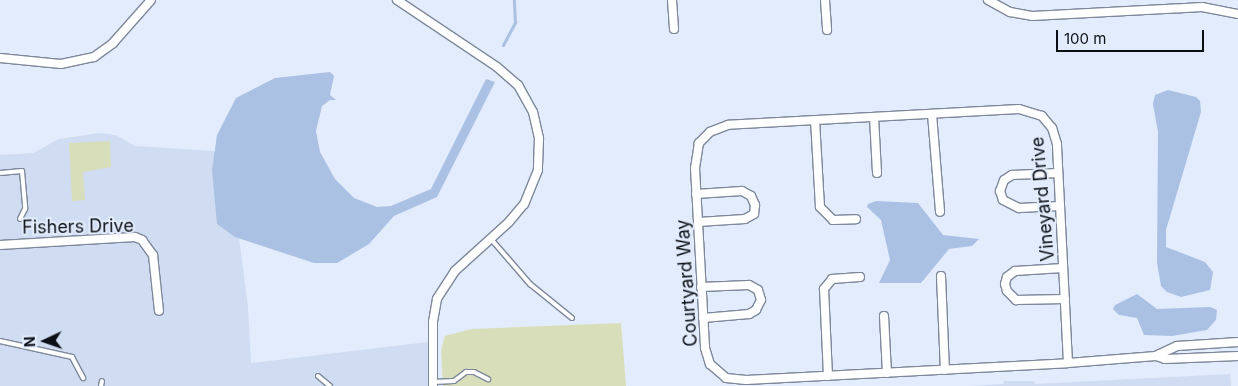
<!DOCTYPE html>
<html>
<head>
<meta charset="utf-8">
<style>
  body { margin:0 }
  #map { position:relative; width:1238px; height:386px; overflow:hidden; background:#e2ecfc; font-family:Inter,sans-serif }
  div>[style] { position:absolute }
  .built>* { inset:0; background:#d0dcf1 }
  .green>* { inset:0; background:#d9deba }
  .water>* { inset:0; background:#abc1e4 }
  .stream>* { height:3px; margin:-1.5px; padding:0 1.5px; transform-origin:1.5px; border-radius:1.5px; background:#abc1e4 }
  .roads { filter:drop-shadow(1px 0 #7d889a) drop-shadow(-1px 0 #7d889a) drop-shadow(0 1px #7d889a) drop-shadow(0 -1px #7d889a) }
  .lane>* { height:4px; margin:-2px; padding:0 2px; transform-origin:2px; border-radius:2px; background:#fff }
  .street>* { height:8px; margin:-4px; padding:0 4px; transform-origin:4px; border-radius:4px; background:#fff }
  span { translate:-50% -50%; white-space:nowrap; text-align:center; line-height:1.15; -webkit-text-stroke:4px #e2ecfc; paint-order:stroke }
  .street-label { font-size:18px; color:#0b0f16 }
  .north { position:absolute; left:20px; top:316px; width:50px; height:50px; -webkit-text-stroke:4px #e2ecfc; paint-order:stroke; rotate:267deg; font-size:14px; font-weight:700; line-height:20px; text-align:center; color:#0b0f16 }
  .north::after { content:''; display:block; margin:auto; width:18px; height:22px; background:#0b0f16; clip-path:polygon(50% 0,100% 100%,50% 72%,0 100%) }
  .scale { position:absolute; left:1056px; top:30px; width:148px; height:22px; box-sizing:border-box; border:2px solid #0b0f16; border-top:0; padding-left:6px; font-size:15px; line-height:18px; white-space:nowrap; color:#0b0f16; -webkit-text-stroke:4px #e2ecfc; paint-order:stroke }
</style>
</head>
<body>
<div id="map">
  <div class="built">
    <i style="clip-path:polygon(99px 133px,116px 135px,135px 146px,228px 152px,248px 307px,251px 363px,428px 342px,429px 386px,0 386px,0 155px,33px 153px,59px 139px)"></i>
    <i style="clip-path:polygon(1230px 374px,1231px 386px,970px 386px,1003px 384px,1004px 381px,1034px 381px,1035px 384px)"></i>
  </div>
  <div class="green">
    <i style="clip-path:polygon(110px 141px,111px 167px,83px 172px,85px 200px,72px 201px,69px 143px)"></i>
    <i style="clip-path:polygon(621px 323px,626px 386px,443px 386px,441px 350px,445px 336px,472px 329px)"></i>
  </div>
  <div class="water">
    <i style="clip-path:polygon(330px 72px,334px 76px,330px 95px,336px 100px,330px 100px,322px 106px,316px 131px,320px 152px,335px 179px,354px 198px,377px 207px,391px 206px,431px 189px,486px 79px,495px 82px,437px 197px,394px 216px,369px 244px,337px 263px,314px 263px,235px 237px,217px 224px,212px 170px,217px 135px,236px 98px,275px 78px)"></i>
    <i style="clip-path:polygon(1168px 90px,1196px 97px,1200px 101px,1201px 112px,1166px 230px,1166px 247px,1205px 262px,1213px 272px,1210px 290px,1181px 297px,1167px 292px,1161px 286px,1157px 263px,1158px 132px,1153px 104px,1155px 95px)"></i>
    <i style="clip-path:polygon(876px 201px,918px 203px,943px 235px,979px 239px,972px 246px,949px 249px,921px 283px,879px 283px,890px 260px,881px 220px,867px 207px,868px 204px)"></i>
    <i style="clip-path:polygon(1137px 294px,1157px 309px,1210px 307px,1217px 310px,1216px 320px,1207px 330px,1172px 336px,1144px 335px,1137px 318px,1119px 315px,1113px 309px,1115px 305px)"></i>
  </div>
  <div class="stream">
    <i style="left:503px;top:45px;width:26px;rotate:-62deg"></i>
    <i style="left:515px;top:22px;width:22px;rotate:-93deg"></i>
  </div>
  <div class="roads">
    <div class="lane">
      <i style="left:0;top:173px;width:22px;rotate:-5deg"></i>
      <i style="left:22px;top:171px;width:38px;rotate:85deg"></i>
      <i style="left:25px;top:209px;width:11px;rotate:117deg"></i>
      <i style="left:491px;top:239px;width:60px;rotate:49.1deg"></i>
      <i style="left:530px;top:284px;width:54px;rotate:39deg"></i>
      <i style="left:0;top:341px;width:74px;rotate:12.5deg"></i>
      <i style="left:72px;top:357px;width:24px;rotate:62deg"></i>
      <i style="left:318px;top:376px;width:16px;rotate:40deg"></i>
      <i style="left:433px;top:382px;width:21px;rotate:-3deg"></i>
      <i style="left:454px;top:381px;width:15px;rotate:-37deg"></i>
      <i style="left:466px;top:372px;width:8px"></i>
      <i style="left:474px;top:372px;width:16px;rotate:27deg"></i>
      <i style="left:101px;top:386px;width:5px;rotate:-79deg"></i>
    </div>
    <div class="street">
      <i style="left:397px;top:0;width:120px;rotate:33.8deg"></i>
      <i style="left:497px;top:67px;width:28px;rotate:41deg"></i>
      <i style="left:518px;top:85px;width:31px;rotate:61deg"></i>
      <i style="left:533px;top:112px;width:27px;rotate:77deg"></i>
      <i style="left:539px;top:138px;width:32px;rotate:92deg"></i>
      <i style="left:538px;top:170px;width:37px;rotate:112deg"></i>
      <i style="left:524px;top:204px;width:23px;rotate:130deg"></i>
      <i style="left:509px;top:222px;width:73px;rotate:137.8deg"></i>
      <i style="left:455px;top:271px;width:33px;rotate:123deg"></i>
      <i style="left:437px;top:299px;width:23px;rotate:100deg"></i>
      <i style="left:433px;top:322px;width:64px;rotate:90deg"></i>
      <i style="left:672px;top:0;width:29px;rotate:86deg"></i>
      <i style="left:825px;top:0;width:30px;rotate:86deg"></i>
      <i style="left:988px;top:0;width:25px;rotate:29deg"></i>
      <i style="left:1010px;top:12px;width:22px;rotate:10deg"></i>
      <i style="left:1032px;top:16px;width:170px;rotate:-3deg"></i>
      <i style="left:1202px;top:7px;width:37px;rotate:11deg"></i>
      <i style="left:0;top:58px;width:61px;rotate:5.6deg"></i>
      <i style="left:61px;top:64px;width:34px;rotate:-12deg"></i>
      <i style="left:94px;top:57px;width:24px;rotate:-36deg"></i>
      <i style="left:113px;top:43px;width:57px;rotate:-48.5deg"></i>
      <i style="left:932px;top:114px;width:98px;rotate:85.3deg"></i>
      <i style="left:874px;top:117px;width:56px;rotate:86.9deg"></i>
      <i style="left:815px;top:120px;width:87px;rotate:86.7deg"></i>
      <i style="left:820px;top:207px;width:18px;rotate:45deg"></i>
      <i style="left:833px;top:220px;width:23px;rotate:-2deg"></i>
      <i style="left:1058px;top:173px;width:46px;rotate:177.5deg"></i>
      <i style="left:1012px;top:175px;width:9px;rotate:148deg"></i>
      <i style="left:1004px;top:180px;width:12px;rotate:110deg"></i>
      <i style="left:1000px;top:191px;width:9px;rotate:72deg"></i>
      <i style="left:1003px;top:200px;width:18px;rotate:27deg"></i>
      <i style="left:1019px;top:208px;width:41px;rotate:-2.8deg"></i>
      <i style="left:696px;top:194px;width:46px;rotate:-3.7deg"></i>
      <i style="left:742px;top:191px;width:10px;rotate:29deg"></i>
      <i style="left:751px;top:196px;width:10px;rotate:66deg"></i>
      <i style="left:755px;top:205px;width:9px;rotate:96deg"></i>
      <i style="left:754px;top:214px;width:10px;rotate:151deg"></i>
      <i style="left:745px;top:219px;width:47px;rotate:176.3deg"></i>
      <i style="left:0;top:245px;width:135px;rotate:-3.4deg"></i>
      <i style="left:135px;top:237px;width:8px;rotate:23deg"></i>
      <i style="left:142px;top:240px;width:19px;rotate:54deg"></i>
      <i style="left:153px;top:255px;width:56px;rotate:83.9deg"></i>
      <i style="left:1063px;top:268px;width:48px;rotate:176.4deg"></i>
      <i style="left:1015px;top:271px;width:10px;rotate:143deg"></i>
      <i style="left:1007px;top:277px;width:7px;rotate:106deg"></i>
      <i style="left:1005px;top:284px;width:7px;rotate:74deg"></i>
      <i style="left:1007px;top:291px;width:13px;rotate:45deg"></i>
      <i style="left:1016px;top:300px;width:49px;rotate:-1.2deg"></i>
      <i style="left:941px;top:276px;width:94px;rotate:87.6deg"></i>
      <i style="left:701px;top:287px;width:48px;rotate:-2.4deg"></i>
      <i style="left:749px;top:285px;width:10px;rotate:29deg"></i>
      <i style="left:758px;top:290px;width:10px;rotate:73deg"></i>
      <i style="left:761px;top:300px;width:11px;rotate:117deg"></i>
      <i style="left:756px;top:310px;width:8px;rotate:150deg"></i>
      <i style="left:749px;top:314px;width:46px;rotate:175deg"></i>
      <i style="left:884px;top:316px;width:57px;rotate:87deg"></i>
      <i style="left:1238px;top:342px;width:61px;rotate:176.2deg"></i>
      <i style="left:1177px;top:346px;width:23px;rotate:155deg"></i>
      <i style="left:1156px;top:356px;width:9px;rotate:18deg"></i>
      <i style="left:1165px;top:359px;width:73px;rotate:-2.4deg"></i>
      <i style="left:1068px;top:363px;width:219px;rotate:-92.9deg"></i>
      <i style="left:1057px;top:144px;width:17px;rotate:-107deg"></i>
      <i style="left:1052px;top:128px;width:16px;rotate:-130deg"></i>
      <i style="left:1042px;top:116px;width:24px;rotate:-163deg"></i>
      <i style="left:1019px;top:109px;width:291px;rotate:176.9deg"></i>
      <i style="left:728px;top:125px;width:19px;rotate:159deg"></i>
      <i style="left:710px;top:132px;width:16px;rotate:135deg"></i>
      <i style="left:699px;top:143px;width:25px;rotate:99deg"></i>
      <i style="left:695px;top:168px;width:180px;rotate:86.8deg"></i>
      <i style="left:705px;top:348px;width:17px;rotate:73deg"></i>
      <i style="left:710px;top:364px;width:21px;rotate:41deg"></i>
      <i style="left:726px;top:378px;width:20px;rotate:6deg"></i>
      <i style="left:746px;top:380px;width:322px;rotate:-3deg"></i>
      <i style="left:1068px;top:363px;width:88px;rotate:-4.5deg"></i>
      <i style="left:828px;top:376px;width:87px;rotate:-92.6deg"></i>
      <i style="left:824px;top:289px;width:13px;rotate:-51deg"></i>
      <i style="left:832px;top:279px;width:28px;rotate:-4deg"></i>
    </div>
  </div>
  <div class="street-label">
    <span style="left:1043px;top:199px;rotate:-95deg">Vineyard Drive</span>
    <span style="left:78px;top:227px;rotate:-1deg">Fishers Drive</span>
    <span style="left:687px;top:283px;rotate:-94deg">Courtyard Way</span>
  </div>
  <div class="north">N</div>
  <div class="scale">100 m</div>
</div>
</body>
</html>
